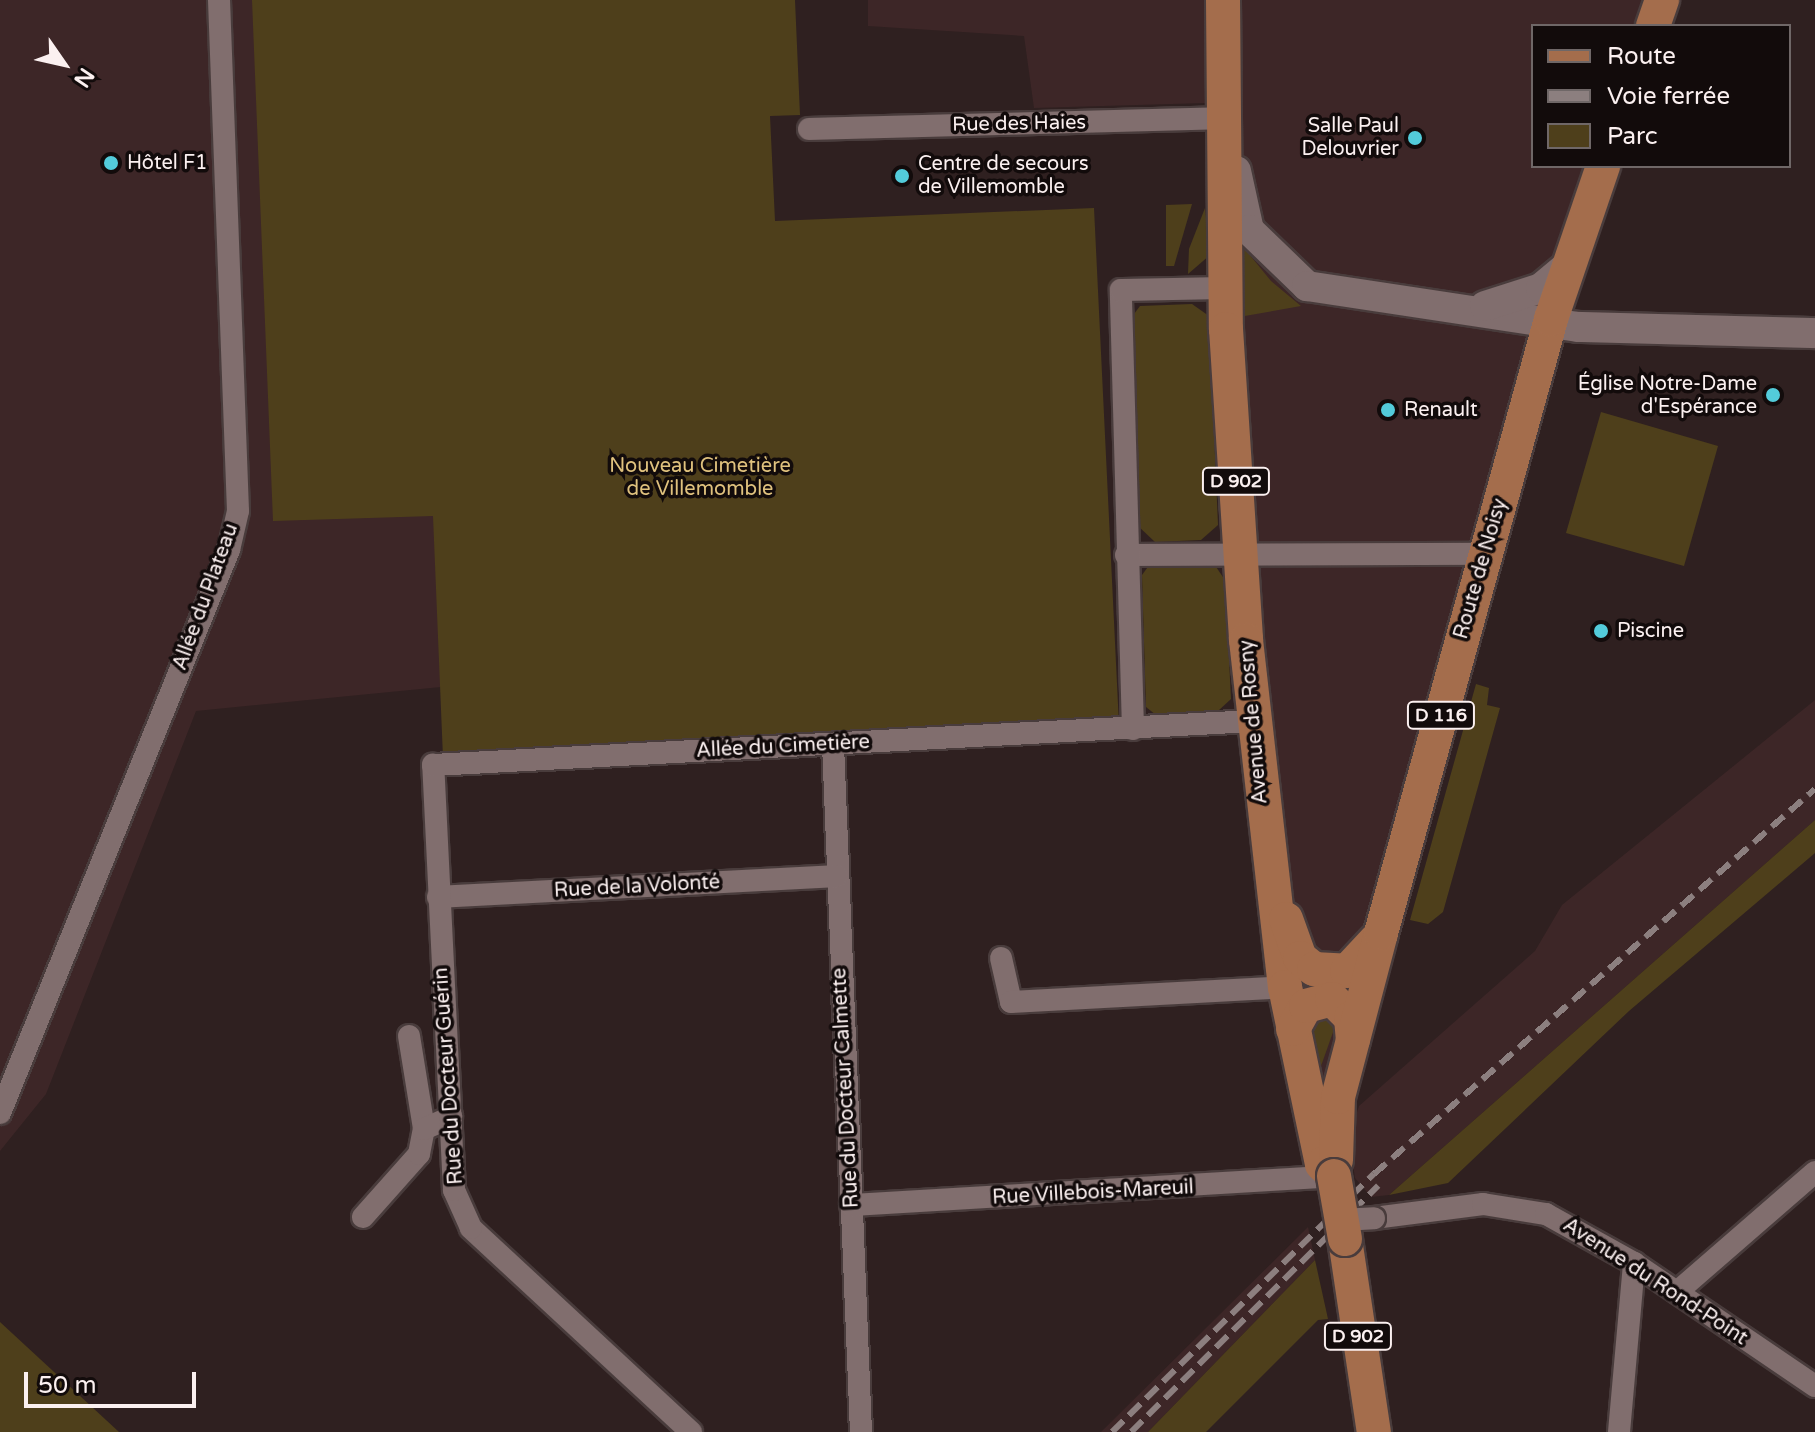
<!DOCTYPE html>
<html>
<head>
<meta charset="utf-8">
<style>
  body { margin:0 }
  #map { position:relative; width:1815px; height:1432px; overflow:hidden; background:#2f2020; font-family:"Varela Round",sans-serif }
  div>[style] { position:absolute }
  .built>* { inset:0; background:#3d2627 }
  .green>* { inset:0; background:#4e3f1b }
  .roads { filter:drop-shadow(2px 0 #493c3c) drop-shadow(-2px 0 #493c3c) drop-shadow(0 2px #493c3c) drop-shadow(0 -2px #493c3c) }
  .street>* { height:22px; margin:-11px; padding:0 11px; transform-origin:11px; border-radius:11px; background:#816e6e }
  .secondary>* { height:30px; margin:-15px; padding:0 15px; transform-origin:15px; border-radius:15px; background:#816e6e }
  .primary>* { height:34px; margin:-17px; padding:0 17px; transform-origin:17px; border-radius:17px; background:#a46d4c }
  .rail>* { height:6px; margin-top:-3px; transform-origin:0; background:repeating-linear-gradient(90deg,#8c7f7f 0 16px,transparent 0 24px) }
  .bridges { filter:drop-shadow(2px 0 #493c3c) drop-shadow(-2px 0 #493c3c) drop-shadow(0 2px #493c3c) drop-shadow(0 -2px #493c3c) }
  .street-bridge>* { height:22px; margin:-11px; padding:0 11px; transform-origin:11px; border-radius:11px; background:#816e6e }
  .primary-bridge>* { height:34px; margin:-17px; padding:0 17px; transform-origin:17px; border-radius:17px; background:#a46d4c }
  .dots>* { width:22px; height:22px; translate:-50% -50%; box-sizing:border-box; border:4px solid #120b0b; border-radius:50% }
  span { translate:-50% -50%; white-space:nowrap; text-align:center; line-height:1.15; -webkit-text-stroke:7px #120b0b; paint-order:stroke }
  .shield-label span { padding:2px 6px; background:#120b0b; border:2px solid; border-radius:6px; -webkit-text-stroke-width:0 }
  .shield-label { font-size:18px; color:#fbf0f0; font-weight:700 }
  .street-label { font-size:20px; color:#fbf0f0 }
  .poi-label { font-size:20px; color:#fbf0f0 }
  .right { translate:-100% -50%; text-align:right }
  .left { translate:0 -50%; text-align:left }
  .park-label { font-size:20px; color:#e0c27e }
  .legend { position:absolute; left:1531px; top:24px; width:260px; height:144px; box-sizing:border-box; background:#120b0b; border:2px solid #6f6767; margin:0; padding:10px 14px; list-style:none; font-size:24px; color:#fbf0f0 }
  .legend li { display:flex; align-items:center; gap:16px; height:40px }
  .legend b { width:40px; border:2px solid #6f6767 }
  .north { position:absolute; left:24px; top:24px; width:80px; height:80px; -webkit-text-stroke:6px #120b0b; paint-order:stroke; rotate:124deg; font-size:22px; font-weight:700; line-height:32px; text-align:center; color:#fbf0f0 }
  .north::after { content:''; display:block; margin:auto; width:28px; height:36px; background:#fbf0f0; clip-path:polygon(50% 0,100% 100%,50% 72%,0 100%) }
  .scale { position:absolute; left:24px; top:1372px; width:172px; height:36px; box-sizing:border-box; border:4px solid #fbf0f0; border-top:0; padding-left:10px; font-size:24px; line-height:28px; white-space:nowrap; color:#fbf0f0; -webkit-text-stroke:6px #120b0b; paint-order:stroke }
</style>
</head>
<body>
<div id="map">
  <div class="built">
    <i style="clip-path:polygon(0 0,331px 0,414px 46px,441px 687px,196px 711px,46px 1094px,0 1151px)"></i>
    <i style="clip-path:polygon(868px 0,1657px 0,1649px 26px,1533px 26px,1533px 166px,1602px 166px,1334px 1176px,1259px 684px,1206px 103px,1034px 108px,1024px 36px,868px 26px)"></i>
    <i style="clip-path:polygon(1815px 700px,1815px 820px,1389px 1195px,1371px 1197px,1355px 1178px,1349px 1137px,1359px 1106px,1535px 951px,1562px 905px)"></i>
    <i style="clip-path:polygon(1308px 1227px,1315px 1260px,1148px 1432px,1101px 1432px)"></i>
  </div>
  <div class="green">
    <i style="clip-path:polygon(252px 0,795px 0,800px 115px,770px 116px,775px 221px,1094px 208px,1119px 725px,443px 758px,433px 516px,273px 521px)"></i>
    <i style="clip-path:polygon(1192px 204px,1174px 266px,1166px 266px,1166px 205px)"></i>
    <i style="clip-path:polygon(1205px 208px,1210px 255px,1188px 274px,1189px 249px)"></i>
    <i style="clip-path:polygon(1240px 243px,1271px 281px,1301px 306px,1239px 317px)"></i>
    <i style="clip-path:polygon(1192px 304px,1209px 316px,1218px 525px,1201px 540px,1155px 542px,1137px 525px,1131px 318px,1140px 306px)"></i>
    <i style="clip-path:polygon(1601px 412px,1718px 446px,1684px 566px,1566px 533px)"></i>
    <i style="clip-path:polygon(1212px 561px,1225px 580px,1231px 699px,1218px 711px,1156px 715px,1146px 707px,1142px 575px,1150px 564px)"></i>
    <i style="clip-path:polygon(1476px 684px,1489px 688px,1487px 705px,1500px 708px,1443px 912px,1428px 924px,1410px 920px)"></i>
    <i style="clip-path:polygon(1815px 820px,1815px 853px,1629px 1011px,1448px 1183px,1389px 1195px)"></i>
    <i style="clip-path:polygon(1319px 1013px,1337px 1021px,1316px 1080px,1303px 1021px)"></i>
    <i style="clip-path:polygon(1315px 1260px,1328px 1319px,1318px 1320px,1206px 1432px,1148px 1432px)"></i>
    <i style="clip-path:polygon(0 1322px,119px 1432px,0 1432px)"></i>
  </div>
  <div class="roads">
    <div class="street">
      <i style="left:809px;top:129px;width:419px;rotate:-1.5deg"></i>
      <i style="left:1126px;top:555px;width:358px;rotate:-0.2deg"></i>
      <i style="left:1133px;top:729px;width:439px;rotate:-91.6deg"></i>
      <i style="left:1121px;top:290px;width:104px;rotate:-1.1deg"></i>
      <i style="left:833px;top:744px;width:689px;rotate:87.67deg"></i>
      <i style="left:438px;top:897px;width:399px;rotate:-3deg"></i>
      <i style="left:1001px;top:958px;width:45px;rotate:77.2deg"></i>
      <i style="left:1011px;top:1002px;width:274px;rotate:-3.1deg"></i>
      <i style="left:409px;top:1036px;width:94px;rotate:80.8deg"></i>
      <i style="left:0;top:1113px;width:608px;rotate:-67.87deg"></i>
      <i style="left:229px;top:550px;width:40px;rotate:-77deg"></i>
      <i style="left:238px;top:511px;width:511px;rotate:-92.13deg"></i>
      <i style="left:851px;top:1205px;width:484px;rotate:-3.4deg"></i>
      <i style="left:363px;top:1217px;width:84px;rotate:-48.4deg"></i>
      <i style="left:419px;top:1154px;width:25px;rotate:-79deg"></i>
      <i style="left:424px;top:1129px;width:30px;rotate:-24deg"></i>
      <i style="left:1374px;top:1218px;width:110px;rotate:-7.3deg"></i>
      <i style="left:1483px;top:1204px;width:64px;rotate:9deg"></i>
      <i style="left:1546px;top:1214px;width:101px;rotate:29.1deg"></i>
      <i style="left:1634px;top:1263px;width:219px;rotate:34.2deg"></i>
      <i style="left:1677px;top:1292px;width:183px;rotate:-41deg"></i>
      <i style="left:691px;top:1432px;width:300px;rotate:-137.2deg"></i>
      <i style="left:471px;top:1228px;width:42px;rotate:-114.1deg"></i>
      <i style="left:454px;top:1190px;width:426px;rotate:-92.8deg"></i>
      <i style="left:433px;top:765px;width:822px;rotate:-3.07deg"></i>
      <i style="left:1619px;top:1432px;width:170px;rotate:-84.9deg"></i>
    </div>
    <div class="secondary">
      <i style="left:1236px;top:171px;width:60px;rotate:77.6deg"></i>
      <i style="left:1249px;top:230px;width:81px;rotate:44deg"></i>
      <i style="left:1307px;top:286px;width:274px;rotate:8.6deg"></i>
      <i style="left:1578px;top:327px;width:237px;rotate:1.5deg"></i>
      <i style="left:1485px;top:306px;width:59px;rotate:-17.8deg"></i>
      <i style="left:1541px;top:288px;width:34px;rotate:-40deg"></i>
    </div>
    <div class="primary">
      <i style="left:1223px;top:0;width:329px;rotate:89.5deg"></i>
      <i style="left:1226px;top:329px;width:312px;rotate:86.3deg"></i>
      <i style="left:1246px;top:640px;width:349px;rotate:83.6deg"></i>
      <i style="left:1285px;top:987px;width:181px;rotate:78.2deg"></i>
      <i style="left:1322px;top:1164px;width:17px;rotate:45deg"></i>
      <i style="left:1653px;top:26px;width:28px;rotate:-71deg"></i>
      <i style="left:1286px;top:919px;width:41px;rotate:70.3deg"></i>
      <i style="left:1300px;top:958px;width:18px;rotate:38deg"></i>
      <i style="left:1314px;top:969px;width:33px;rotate:3deg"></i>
      <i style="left:1347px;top:971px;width:42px;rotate:-46.9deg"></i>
      <i style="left:1293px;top:1029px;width:26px;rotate:-61deg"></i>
      <i style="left:1306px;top:1006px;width:27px;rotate:-15deg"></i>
      <i style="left:1332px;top:999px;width:27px;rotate:45deg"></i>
      <i style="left:1351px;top:1018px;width:22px;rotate:85deg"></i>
      <i style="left:1336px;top:1160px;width:63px;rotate:-88.2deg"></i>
      <i style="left:1338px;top:1097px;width:170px;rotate:-75.3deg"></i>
      <i style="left:1381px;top:933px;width:637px;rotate:-74.52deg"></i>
      <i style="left:1551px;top:319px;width:162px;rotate:-71.2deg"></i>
      <i style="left:1345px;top:1239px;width:195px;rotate:81.5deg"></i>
    </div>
  </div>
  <div class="rail">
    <i style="left:1112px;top:1432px;width:368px;rotate:-44.6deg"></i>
    <i style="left:1374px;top:1174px;width:585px;rotate:-41.12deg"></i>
    <i style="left:1131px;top:1432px;width:349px;rotate:-44.9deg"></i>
  </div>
  <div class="bridges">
    <div class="street-bridge">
      <i style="left:1341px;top:1220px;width:33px;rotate:-3deg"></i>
    </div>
    <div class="primary-bridge">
      <i style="left:1334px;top:1176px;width:64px;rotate:80.1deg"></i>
    </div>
  </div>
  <div class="dots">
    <i style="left:1415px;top:138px;background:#53cbda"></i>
    <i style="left:111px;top:163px;background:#53cbda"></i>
    <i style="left:902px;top:176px;background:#53cbda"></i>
    <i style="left:1773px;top:395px;background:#53cbda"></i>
    <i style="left:1388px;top:410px;background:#53cbda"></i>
    <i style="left:1601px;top:631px;background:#53cbda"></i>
  </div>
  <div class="shield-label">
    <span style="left:1236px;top:481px">D 902</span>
    <span style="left:1441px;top:715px">D 116</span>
    <span style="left:1358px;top:1336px">D 902</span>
  </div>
  <div class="street-label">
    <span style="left:1019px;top:124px;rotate:-1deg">Rue des Haies</span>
    <span style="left:1481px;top:569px;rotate:-74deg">Route de Noisy</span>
    <span style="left:206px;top:597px;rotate:-70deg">Allée du Plateau</span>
    <span style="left:1254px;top:722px;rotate:-95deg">Avenue de Rosny</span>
    <span style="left:783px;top:747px;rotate:-3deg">Allée du Cimetière</span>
    <span style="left:637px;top:887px;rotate:-3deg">Rue de la Volonté</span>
    <span style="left:449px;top:1076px;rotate:-94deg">Rue du Docteur Guérin</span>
    <span style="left:846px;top:1088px;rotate:-93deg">Rue du Docteur Calmette</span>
    <span style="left:1093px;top:1193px;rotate:-3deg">Rue Villebois-Mareuil</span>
    <span style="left:1655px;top:1282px;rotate:33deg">Avenue du Rond-Point</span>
  </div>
  <div class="poi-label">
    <span class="right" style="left:1399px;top:138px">Salle Paul<br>Delouvrier</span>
    <span class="left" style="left:127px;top:163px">Hôtel F1</span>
    <span class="left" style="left:918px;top:176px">Centre de secours<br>de Villemomble</span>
    <span class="right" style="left:1757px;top:396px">Église Notre-Dame<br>d'Espérance</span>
    <span class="left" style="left:1404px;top:410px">Renault</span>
    <span class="left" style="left:1617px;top:631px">Piscine</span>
  </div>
  <div class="park-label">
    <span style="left:700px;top:478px">Nouveau Cimetière<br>de Villemomble</span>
  </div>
  <ul class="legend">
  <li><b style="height:10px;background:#a46d4c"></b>Route</li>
  <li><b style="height:10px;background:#8c7f7f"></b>Voie ferrée</li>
  <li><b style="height:22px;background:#4e3f1b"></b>Parc</li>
  </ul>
  <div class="north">N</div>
  <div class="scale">50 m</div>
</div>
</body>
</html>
